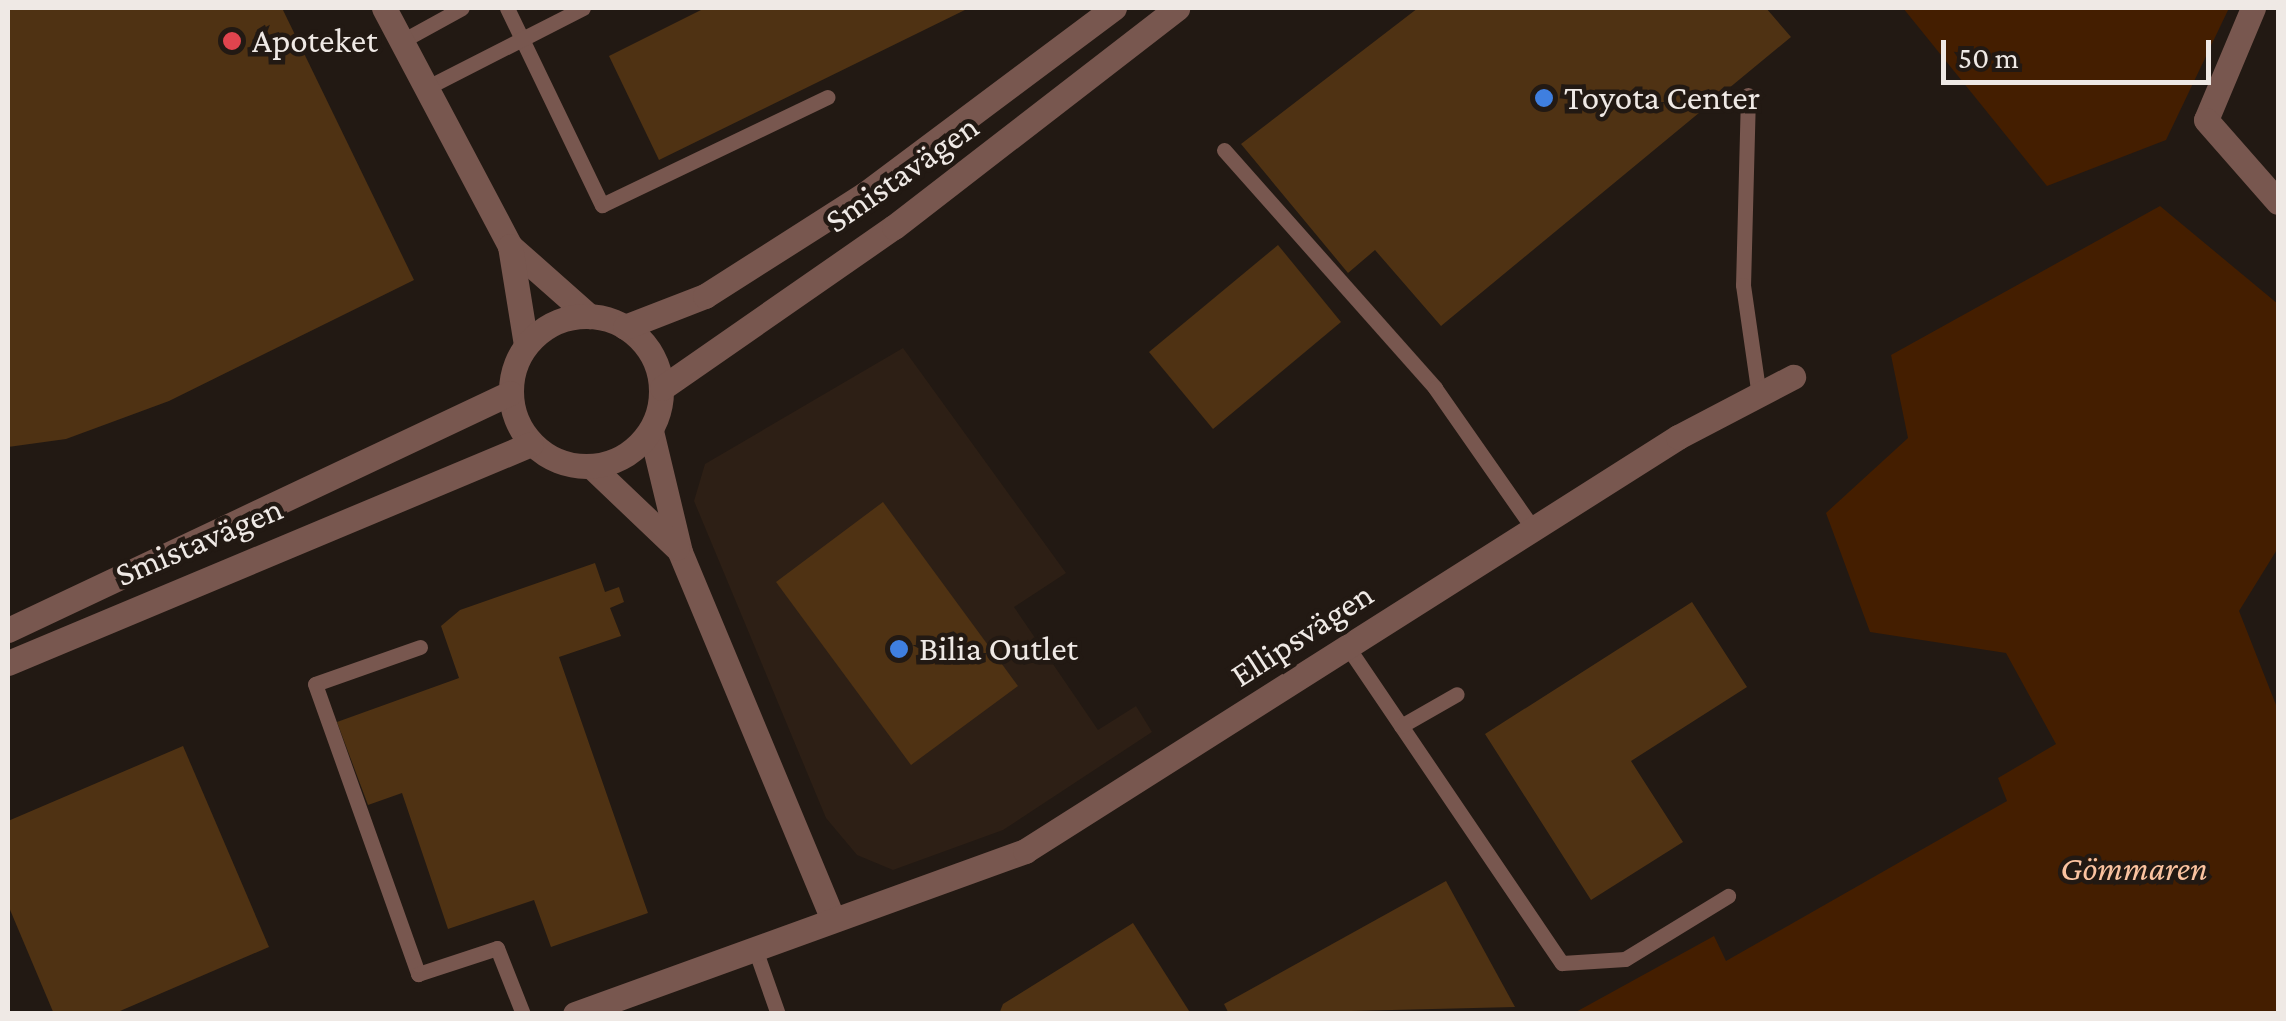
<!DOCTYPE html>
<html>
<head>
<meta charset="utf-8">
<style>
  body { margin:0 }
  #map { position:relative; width:2286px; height:1021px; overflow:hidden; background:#221913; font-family:"Crimson Pro",serif }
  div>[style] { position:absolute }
  .built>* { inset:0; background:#2d1f15 }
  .green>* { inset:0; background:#441e00 }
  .building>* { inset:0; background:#4f3213 }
  .service>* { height:15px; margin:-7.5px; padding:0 7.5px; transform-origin:7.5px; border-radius:7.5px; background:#78574f }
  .minor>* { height:25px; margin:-12.5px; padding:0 12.5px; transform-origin:12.5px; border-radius:12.5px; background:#78574f }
  .tertiary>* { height:25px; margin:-12.5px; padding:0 12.5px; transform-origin:12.5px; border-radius:12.5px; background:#78574f }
  .tertiary>.ring { margin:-12.5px; padding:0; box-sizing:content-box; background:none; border:25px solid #78574f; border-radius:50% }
  .dots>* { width:28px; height:28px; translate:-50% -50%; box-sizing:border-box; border:5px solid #221913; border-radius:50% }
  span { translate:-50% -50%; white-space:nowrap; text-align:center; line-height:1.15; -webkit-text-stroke:9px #221913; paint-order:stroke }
  .poi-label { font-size:35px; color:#efe9e5 }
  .left { translate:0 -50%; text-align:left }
  .street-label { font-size:35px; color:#efe9e5 }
  .park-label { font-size:35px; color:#fbc3a0; font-style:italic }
  .frame { position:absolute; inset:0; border:10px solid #efe9e5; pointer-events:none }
  .scale { position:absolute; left:1941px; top:40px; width:270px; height:45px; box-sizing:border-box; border:5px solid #efe9e5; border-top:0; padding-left:12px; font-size:30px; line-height:35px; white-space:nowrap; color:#efe9e5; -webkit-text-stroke:8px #221913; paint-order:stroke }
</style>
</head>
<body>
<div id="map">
  <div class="built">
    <i style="clip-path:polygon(903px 348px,1066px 573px,1014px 607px,1098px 730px,1136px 706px,1152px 732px,1003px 830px,893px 870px,857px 855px,826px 818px,694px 501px,705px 464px)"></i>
  </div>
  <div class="green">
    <i style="clip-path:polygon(1903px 8px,2229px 8px,2166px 140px,2047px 186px)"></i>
    <i style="clip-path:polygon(2160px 206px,2278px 304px,2278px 548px,2239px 611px,2278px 710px,2278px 1013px,1574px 1013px,1714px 936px,1726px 961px,2007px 801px,1998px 778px,2056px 744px,2006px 653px,1870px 632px,1826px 513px,1908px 438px,1891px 355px)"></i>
  </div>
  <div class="building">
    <i style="clip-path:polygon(8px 8px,282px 8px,414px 280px,169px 401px,66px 439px,8px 447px)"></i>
    <i style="clip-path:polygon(705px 8px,969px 8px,659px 160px,609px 56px)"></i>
    <i style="clip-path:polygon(1418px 8px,1766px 8px,1791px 37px,1441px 326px,1375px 250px,1348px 273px,1241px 144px)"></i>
    <i style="clip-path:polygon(1278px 245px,1341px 322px,1213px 429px,1149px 352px)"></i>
    <i style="clip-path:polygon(883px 502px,1018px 686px,911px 765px,776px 582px)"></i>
    <i style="clip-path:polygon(595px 563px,605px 592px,619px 587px,624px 602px,610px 608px,621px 636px,559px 657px,648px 913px,551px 947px,534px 900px,448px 929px,402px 793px,368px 805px,337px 722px,459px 678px,441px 626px,460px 610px)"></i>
    <i style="clip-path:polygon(1692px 602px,1747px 687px,1631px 761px,1683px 842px,1591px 900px,1485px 734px)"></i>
    <i style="clip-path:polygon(183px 746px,269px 947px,113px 1014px,54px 1014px,8px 905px,8px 821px)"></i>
    <i style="clip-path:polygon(1446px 881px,1515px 1007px,1229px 1014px,1224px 1004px)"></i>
    <i style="clip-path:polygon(1133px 923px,1191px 1014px,999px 1014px,1003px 1004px)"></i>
  </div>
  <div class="service">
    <i style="left:507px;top:8px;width:219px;rotate:64.3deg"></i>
    <i style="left:602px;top:205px;width:250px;rotate:-25.6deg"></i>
    <i style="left:402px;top:41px;width:68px;rotate:-28.8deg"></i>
    <i style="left:426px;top:88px;width:176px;rotate:-27deg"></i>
    <i style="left:1748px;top:95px;width:190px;rotate:91.5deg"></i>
    <i style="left:1743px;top:285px;width:105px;rotate:81.8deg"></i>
    <i style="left:1224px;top:150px;width:318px;rotate:48.4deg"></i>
    <i style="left:1435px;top:388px;width:173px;rotate:55.1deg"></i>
    <i style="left:1347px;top:646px;width:383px;rotate:55.9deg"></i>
    <i style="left:1562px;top:963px;width:63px;rotate:-3.6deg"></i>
    <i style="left:1625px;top:959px;width:121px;rotate:-31.5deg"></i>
    <i style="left:420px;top:647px;width:111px;rotate:160.6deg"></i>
    <i style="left:315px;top:684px;width:308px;rotate:70.4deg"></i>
    <i style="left:418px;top:974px;width:83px;rotate:-18.2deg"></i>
    <i style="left:497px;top:948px;width:71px;rotate:68.5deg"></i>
    <i style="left:1401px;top:726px;width:64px;rotate:-29.7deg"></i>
    <i style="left:754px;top:946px;width:72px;rotate:70.6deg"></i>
  </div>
  <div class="minor">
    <i style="left:384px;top:8px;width:269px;rotate:62.1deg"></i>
    <i style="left:510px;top:246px;width:106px;rotate:41.5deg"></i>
    <i style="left:2253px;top:8px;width:121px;rotate:112.8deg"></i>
    <i style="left:2206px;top:120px;width:109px;rotate:48.7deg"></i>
    <i style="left:510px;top:246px;width:100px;rotate:80.8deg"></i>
    <i style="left:651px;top:431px;width:124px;rotate:76.5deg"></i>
    <i style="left:680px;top:552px;width:395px;rotate:67.4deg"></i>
    <i style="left:592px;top:467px;width:117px;rotate:43.6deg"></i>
    <i style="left:575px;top:1014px;width:479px;rotate:-19.9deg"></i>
    <i style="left:1025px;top:851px;width:773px;rotate:-32.37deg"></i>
    <i style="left:1678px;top:437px;width:130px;rotate:-27.6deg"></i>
  </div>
  <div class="tertiary">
    <i class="ring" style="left:511px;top:316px;width:125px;height:125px"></i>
    <i style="left:625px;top:327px;width:86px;rotate:-21.2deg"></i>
    <i style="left:705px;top:296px;width:190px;rotate:-32.5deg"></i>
    <i style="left:865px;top:194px;width:311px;rotate:-36.8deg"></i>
    <i style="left:662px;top:388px;width:282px;rotate:-34.8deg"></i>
    <i style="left:894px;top:227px;width:358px;rotate:-37.7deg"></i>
    <i style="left:8px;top:630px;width:555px;rotate:-25.27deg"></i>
    <i style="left:8px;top:663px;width:567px;rotate:-22.72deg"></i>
  </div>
  <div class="dots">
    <i style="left:232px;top:41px;background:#e0444e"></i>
    <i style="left:1544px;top:98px;background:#3f7fe0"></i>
    <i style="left:899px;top:649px;background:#3f7fe0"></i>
  </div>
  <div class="poi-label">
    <span class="left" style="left:252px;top:41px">Apoteket</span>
    <span class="left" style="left:1564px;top:98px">Toyota Center</span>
    <span class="left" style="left:919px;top:649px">Bilia Outlet</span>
  </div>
  <div class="street-label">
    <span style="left:902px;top:174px;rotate:-35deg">Smistavägen</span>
    <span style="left:199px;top:542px;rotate:-23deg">Smistavägen</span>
    <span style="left:1302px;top:635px;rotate:-33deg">Ellipsvägen</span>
  </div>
  <div class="park-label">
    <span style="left:2134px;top:869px">Gömmaren</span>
  </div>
  <div class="frame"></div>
  <div class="scale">50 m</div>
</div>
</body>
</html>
